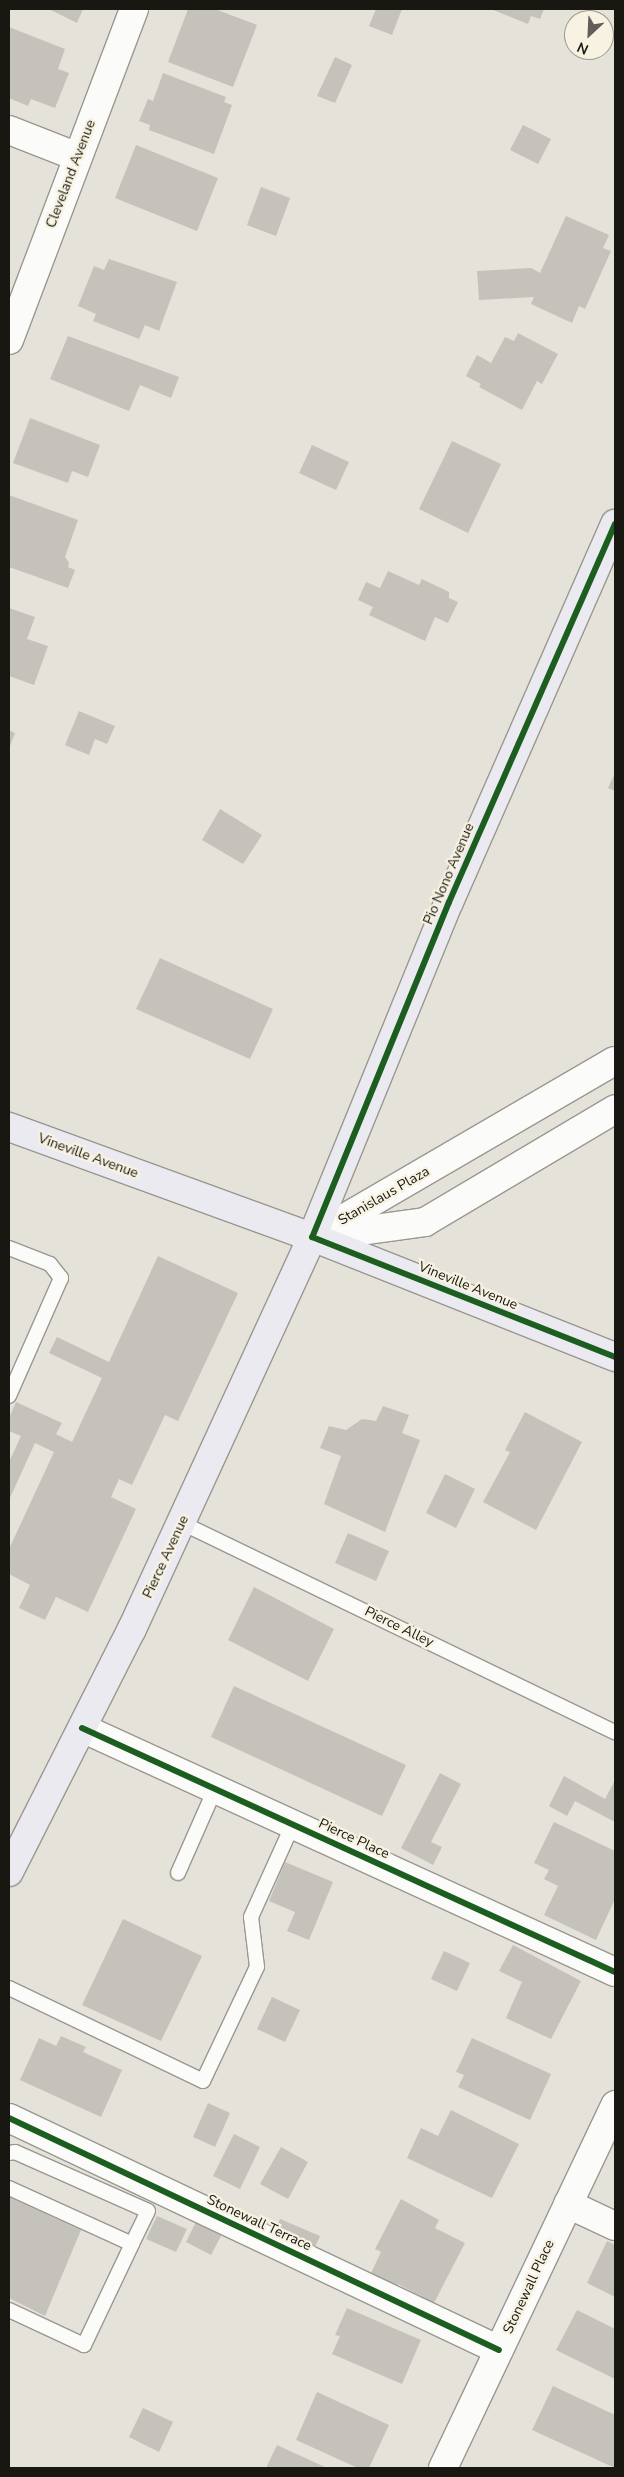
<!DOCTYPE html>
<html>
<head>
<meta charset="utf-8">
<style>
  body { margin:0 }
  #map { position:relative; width:624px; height:2477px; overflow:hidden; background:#e5e2d9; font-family:"Nunito Sans",sans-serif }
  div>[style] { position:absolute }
  .building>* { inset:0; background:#c4c2bb }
  .roads { filter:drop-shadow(1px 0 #9a9790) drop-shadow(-1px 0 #9a9790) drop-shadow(0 1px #9a9790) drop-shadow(0 -1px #9a9790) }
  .lane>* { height:14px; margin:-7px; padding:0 7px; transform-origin:7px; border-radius:7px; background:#fbfbf9 }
  .street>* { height:28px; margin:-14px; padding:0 14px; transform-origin:14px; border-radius:14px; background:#fbfbf9 }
  .primary>* { height:28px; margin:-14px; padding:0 14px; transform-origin:14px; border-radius:14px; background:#ebeaf1 }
  .cycleway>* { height:6px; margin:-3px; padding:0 3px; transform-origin:3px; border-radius:3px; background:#1b5e20 }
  span { translate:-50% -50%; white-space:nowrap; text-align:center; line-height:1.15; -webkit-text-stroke:4.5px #f7f2e1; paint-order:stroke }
  .street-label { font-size:14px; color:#181711 }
  .frame { position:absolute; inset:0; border:10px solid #181711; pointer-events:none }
  .north { position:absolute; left:564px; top:10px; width:50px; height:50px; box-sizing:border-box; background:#f7f2e1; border:1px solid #9e9a8e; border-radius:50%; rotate:205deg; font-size:14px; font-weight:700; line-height:20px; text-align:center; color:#181711 }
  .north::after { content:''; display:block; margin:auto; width:18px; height:22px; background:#605e57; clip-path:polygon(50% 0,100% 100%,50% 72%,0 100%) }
</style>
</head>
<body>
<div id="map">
  <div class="building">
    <i style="clip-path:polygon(49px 9px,83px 9px,77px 23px)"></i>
    <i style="clip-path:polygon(188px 9px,215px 9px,257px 25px,233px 87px,168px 62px)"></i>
    <i style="clip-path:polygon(376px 9px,402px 9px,392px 35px,369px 26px)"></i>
    <i style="clip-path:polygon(491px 9px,544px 9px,540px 19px,531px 16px,528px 24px)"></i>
    <i style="clip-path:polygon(9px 27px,65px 49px,58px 69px,69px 73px,55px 108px,31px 99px,28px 106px,9px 98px)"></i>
    <i style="clip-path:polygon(335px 57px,352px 65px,335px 103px,317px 96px)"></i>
    <i style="clip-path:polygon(163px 73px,226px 97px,224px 102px,232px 105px,214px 154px,149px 130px,150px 125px,139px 121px,148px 99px,153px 101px)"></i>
    <i style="clip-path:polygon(523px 125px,551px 139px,538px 164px,510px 150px)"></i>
    <i style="clip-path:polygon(136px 145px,218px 178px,197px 231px,115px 198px)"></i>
    <i style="clip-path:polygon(261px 187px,290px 198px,276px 236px,247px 225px)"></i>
    <i style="clip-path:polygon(566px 216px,609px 235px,603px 248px,611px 251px,585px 309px,579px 306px,572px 323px,531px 304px,534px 297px,479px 300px,477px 271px,531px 268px,540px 273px)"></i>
    <i style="clip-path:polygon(109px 259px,177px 282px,159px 331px,145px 325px,139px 339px,93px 321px,96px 314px,78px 306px,94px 266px,104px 270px)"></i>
    <i style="clip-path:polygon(518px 333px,558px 354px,542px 384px,537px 381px,522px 410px,479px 387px,481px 384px,466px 376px,477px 355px,491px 363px,505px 337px,514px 341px)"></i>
    <i style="clip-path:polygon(68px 336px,179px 377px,171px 398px,140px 385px,129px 411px,50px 379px)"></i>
    <i style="clip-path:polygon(30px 418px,100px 445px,88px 477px,72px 471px,68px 483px,13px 463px)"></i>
    <i style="clip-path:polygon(452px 441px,501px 464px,468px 533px,419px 509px)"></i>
    <i style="clip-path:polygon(312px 445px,349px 462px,336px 490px,299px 473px)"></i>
    <i style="clip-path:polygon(9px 495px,78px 520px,65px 557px,69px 563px,68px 567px,75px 570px,68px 588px,9px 567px)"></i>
    <i style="clip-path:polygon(388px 571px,419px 585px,422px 579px,449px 592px,449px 598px,458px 602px,448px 623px,435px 617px,425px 641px,369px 615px,373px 607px,358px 600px,366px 582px,380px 588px)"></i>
    <i style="clip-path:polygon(9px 608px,35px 617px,27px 639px,48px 646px,34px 685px,9px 676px)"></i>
    <i style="clip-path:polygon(79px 711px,115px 726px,107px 744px,95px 739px,89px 755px,65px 745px)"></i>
    <i style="clip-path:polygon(9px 730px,15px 733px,9px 749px)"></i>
    <i style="clip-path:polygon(615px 773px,615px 791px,608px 788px)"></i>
    <i style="clip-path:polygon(220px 809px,262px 835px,243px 864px,202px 840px)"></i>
    <i style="clip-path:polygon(160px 958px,273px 1009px,250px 1059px,136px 1009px)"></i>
    <i style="clip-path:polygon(158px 1256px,238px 1293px,178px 1421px,165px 1415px,132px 1485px,119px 1479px,111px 1497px,136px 1509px,88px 1612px,56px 1597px,45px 1620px,19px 1608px,30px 1585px,9px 1574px,9px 1549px,54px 1452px,35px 1443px,9px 1500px,9px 1462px,21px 1436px,9px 1431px,9px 1418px,16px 1402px,62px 1423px,56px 1434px,72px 1442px,102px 1378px,49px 1353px,57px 1337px,109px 1362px)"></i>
    <i style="clip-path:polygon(383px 1406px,409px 1415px,402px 1433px,420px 1440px,385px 1532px,324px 1504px,341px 1456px,320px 1448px,329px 1426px,346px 1430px,362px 1419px,376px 1421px)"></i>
    <i style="clip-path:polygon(525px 1412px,582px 1442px,536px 1530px,483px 1502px,510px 1452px,505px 1450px)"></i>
    <i style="clip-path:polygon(445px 1474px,475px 1489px,456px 1528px,426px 1513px)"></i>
    <i style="clip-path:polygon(348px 1533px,389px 1551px,376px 1581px,335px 1563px)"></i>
    <i style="clip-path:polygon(254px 1587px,334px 1629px,308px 1681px,228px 1640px)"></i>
    <i style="clip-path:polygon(234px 1686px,406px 1765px,382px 1816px,211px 1737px)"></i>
    <i style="clip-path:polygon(440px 1773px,461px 1784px,431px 1842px,442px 1847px,433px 1865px,401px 1848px)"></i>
    <i style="clip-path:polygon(564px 1776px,605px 1799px,615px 1780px,615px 1822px,575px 1801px,567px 1816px,549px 1806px)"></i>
    <i style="clip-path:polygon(554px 1822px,615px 1851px,615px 1899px,596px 1940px,544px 1915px,558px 1886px,544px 1879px,549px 1870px,534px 1863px)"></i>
    <i style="clip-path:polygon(285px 1862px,333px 1882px,309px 1940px,287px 1931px,295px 1912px,269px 1901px)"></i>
    <i style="clip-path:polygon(123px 1919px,202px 1956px,161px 2041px,82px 2005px)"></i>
    <i style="clip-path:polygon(513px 1945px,581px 1981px,551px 2039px,506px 2018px,522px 1982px,499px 1971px)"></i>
    <i style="clip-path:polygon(444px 1951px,470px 1963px,457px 1991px,431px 1979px)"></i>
    <i style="clip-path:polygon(272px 1997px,300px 2010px,285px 2042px,257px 2029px)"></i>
    <i style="clip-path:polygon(61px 2036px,86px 2047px,83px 2052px,122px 2070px,101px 2117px,20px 2080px,39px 2038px,56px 2046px)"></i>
    <i style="clip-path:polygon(472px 2038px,551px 2074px,530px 2120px,458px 2087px,464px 2075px,456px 2072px)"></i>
    <i style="clip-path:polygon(208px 2103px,230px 2113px,215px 2147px,193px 2137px)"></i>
    <i style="clip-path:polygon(451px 2110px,519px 2144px,492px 2198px,407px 2158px,421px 2128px,438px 2136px)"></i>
    <i style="clip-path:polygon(234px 2134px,260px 2147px,240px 2189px,213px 2176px)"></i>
    <i style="clip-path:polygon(281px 2147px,308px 2162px,288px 2199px,260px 2184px)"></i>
    <i style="clip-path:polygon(9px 2197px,81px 2230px,45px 2316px,9px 2298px)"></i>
    <i style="clip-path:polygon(401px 2199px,439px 2220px,435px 2228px,465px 2243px,434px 2303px,398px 2284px,393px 2295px,381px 2289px,385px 2281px,371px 2273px,381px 2252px,375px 2249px)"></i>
    <i style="clip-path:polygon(157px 2216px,187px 2229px,176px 2252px,146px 2239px)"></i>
    <i style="clip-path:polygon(280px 2219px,320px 2236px,309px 2260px,270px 2243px)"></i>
    <i style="clip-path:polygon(196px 2222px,222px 2234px,211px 2255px,186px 2242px)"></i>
    <i style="clip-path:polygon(607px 2241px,615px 2245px,615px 2297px,587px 2283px)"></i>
    <i style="clip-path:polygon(347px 2308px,421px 2340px,402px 2384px,332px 2354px,340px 2336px,335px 2335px)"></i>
    <i style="clip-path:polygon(577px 2310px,615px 2329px,615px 2379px,556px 2350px)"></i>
    <i style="clip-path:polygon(553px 2386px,615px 2415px,615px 2468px,532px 2430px)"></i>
    <i style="clip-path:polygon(317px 2392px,389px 2425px,369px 2468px,358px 2468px,296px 2440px)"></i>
    <i style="clip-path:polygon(143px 2408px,173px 2422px,159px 2452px,129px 2437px)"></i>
    <i style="clip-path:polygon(277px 2445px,327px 2468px,266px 2468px)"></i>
  </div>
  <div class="roads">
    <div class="lane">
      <i style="left:9px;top:1248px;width:44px;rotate:21.3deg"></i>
      <i style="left:50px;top:1264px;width:18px;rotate:52deg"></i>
      <i style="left:61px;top:1278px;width:129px;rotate:113.8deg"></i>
      <i style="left:182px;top:1523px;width:481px;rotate:25.8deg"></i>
      <i style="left:178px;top:1873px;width:92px;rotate:-66.2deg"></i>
      <i style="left:9px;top:1988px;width:215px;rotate:25.6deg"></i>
      <i style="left:203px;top:2081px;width:126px;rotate:-64.7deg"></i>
      <i style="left:257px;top:1967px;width:50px;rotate:-96.8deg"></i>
      <i style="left:251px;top:1917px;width:102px;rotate:-65.7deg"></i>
      <i style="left:9px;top:2153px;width:6px;rotate:-9deg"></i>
      <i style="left:15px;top:2152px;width:145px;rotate:23.9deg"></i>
      <i style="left:148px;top:2211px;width:37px;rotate:116deg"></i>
      <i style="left:9px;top:2188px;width:135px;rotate:24.5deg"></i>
      <i style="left:132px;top:2244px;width:112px;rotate:115.4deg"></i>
      <i style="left:84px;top:2345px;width:83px;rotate:-155deg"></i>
    </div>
    <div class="street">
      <i style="left:9px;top:130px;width:74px;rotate:21.4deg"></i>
      <i style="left:9px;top:340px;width:354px;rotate:-69.3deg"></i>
      <i style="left:324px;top:1236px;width:102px;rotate:-7.9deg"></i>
      <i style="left:425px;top:1222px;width:221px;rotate:-30.7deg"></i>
      <i style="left:312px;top:1237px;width:350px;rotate:-30.2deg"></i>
      <i style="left:82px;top:1728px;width:586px;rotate:24.6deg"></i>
      <i style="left:9px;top:2118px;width:542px;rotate:25.34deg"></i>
      <i style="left:568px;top:2204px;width:52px;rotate:25.1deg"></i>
      <i style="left:443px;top:2468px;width:402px;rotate:-64.6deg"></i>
    </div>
    <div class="primary">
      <i style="left:9px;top:1127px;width:322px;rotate:20deg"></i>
      <i style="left:312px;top:1237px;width:326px;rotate:21.6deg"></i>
      <i style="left:9px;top:1872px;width:272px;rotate:-63.2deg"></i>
      <i style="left:132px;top:1629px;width:431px;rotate:-65.3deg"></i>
      <i style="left:312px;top:1237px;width:362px;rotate:-67.8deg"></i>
      <i style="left:449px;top:902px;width:413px;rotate:-66.3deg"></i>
    </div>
  </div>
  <div class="cycleway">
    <i style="left:615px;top:524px;width:413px;rotate:113.7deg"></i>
    <i style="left:449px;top:902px;width:362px;rotate:112.2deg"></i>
    <i style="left:312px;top:1237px;width:326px;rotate:21.6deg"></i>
    <i style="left:82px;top:1728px;width:586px;rotate:24.6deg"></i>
    <i style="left:9px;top:2118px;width:542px;rotate:25.34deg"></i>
  </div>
  <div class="street-label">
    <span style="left:71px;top:174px;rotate:-69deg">Cleveland Avenue</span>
    <span style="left:449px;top:874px;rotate:-67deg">Pio Nono Avenue</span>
    <span style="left:88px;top:1156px;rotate:20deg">Vineville Avenue</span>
    <span style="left:384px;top:1196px;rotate:-30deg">Stanislaus Plaza</span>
    <span style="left:468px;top:1286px;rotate:22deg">Vineville Avenue</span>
    <span style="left:166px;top:1557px;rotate:-65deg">Pierce Avenue</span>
    <span style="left:399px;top:1627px;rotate:26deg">Pierce Alley</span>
    <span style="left:354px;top:1839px;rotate:25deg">Pierce Place</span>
    <span style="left:259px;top:2223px;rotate:25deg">Stonewall Terrace</span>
    <span style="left:529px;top:2287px;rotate:-65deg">Stonewall Place</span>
  </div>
  <div class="frame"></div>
  <div class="north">N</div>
</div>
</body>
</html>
